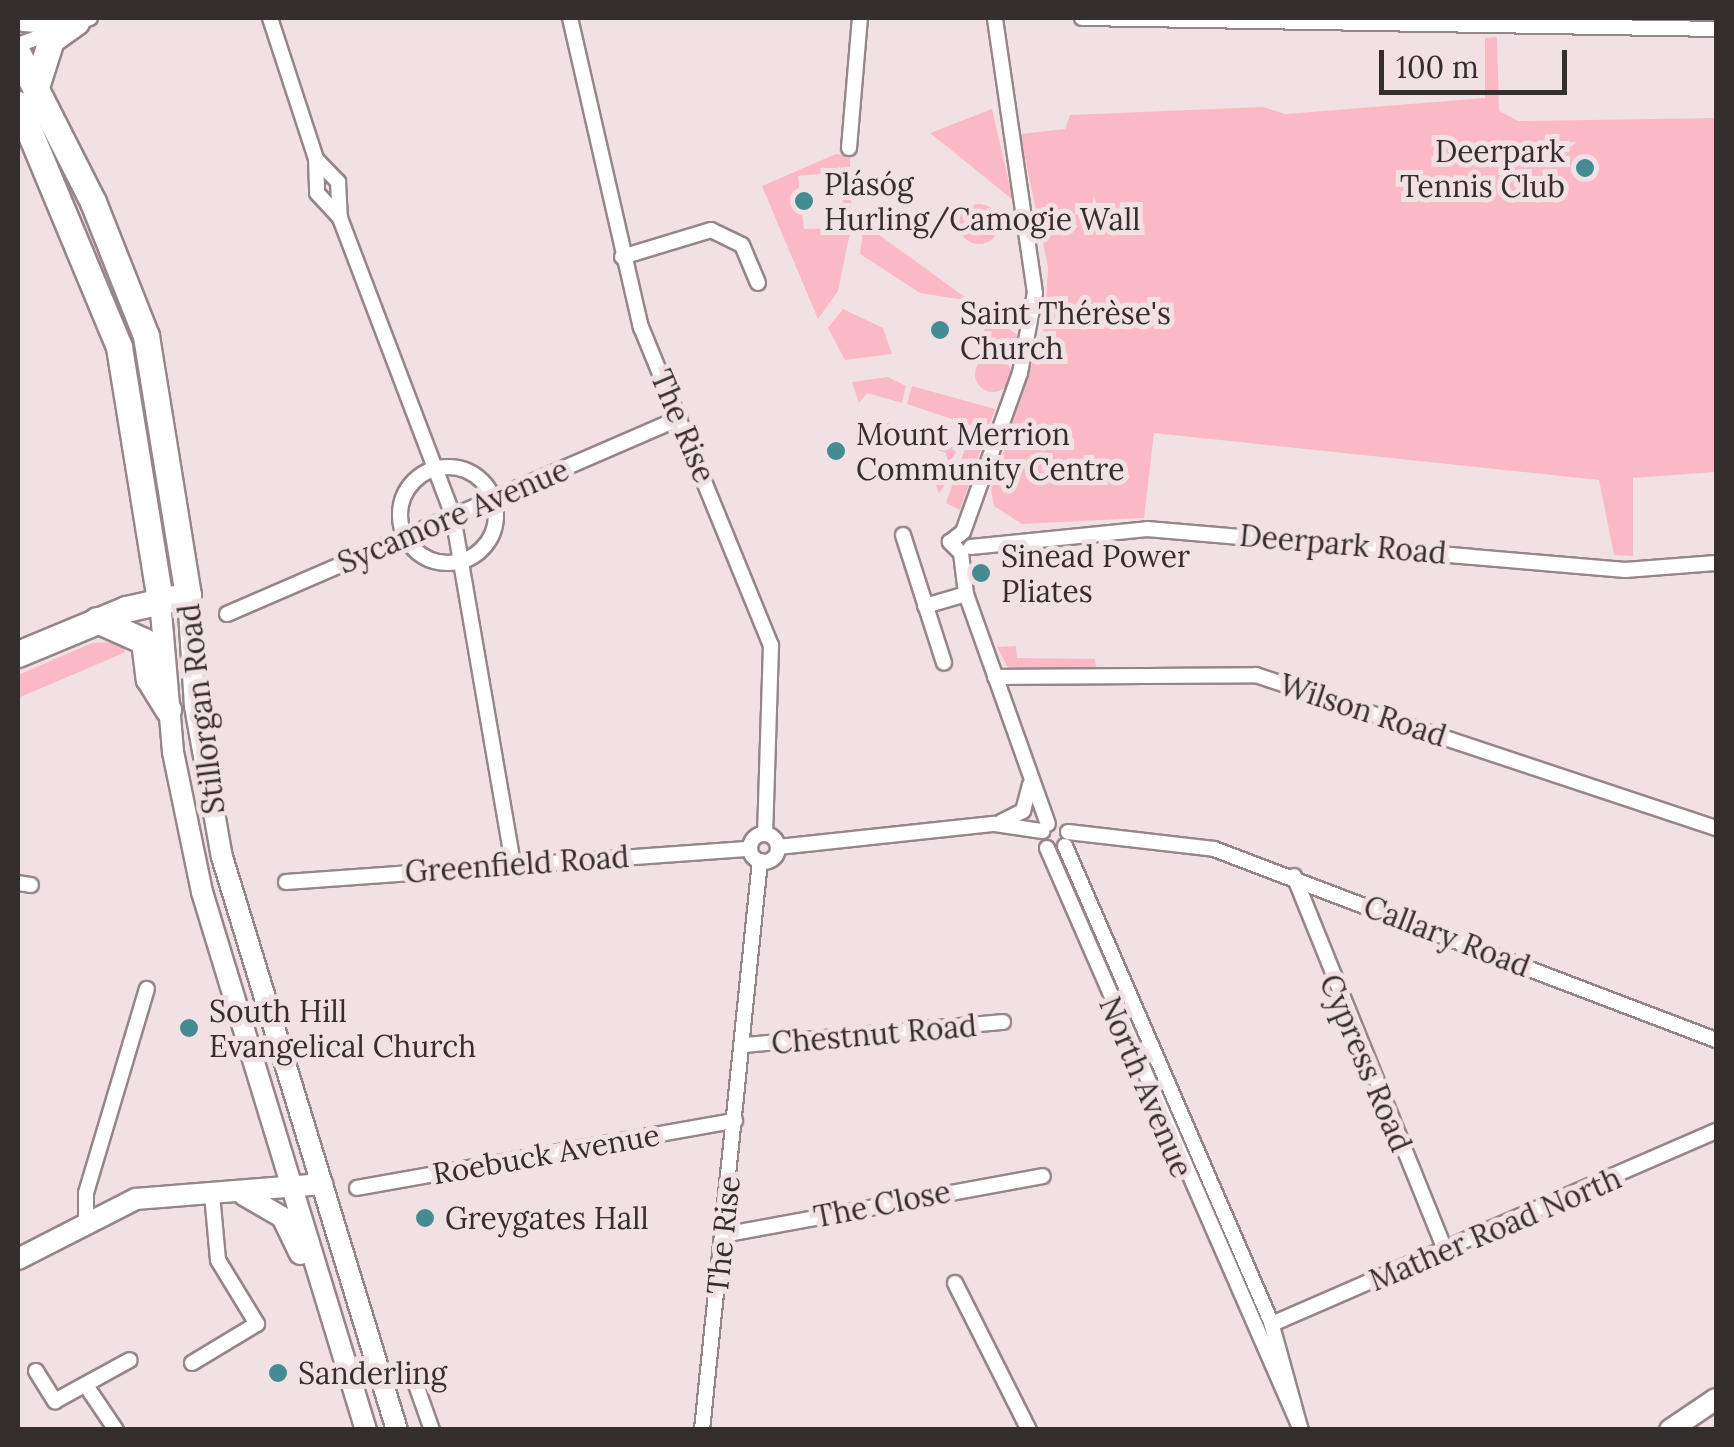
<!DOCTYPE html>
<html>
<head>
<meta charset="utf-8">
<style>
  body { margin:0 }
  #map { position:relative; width:1734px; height:1447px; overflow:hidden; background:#f2e1e4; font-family:Lora,serif }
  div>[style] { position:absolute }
  .green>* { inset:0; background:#fbb9c6 }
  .round { border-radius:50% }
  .roads { filter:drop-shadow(2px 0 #958689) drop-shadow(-2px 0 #958689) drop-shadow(0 2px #958689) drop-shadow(0 -2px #958689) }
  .street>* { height:14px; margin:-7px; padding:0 7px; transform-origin:7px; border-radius:7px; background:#fff }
  .street>.ring { margin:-7px; padding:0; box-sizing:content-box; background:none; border:14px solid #fff; border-radius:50% }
  .secondary>* { height:20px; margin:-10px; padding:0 10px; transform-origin:10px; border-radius:10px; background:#fff }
  .highway>* { height:25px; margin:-12.5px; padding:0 12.5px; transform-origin:12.5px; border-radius:12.5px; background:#fff }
  .dots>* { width:28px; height:28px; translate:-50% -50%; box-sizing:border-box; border:5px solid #f2e1e4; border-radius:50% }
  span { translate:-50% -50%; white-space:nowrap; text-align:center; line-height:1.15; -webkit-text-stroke:10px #f2e1e4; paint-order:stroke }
  .poi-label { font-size:30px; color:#352e2f }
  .right { translate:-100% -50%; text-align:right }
  .left { translate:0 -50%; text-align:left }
  .street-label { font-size:30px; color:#352e2f }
  .frame { position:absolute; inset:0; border:20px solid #352e2f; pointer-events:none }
  .scale { position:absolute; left:1379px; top:50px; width:188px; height:45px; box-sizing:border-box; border:5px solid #352e2f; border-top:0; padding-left:12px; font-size:30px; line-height:35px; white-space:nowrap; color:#352e2f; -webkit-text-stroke:8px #f2e1e4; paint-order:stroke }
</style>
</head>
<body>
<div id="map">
  <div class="green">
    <i style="clip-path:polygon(1497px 37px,1499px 111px,1518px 121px,1716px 118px,1716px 472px,1633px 478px,1633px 556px,1614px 555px,1599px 480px,1154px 433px,1144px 518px,1022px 524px,994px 506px,991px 490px,1045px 324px,1048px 267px,1020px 134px,1065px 129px,1070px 115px,1263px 107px,1286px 114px,1485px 98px,1485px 38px)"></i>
    <i style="clip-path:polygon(992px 109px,1013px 200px,930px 133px)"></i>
    <i style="clip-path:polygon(836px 154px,850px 157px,851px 212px,843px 212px,841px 172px,798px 176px,804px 229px,851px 228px,838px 291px,818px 319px,762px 186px)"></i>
    <i class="round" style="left:959px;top:204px;width:40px;height:40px"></i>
    <i style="clip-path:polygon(864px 224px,1023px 339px,1016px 355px,990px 339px,964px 300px,920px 293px,860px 254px)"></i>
    <i style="clip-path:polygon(843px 309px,883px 328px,892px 354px,845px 360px,828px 328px)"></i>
    <i class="round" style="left:975px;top:356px;width:36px;height:36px"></i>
    <i style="clip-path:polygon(888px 377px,906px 386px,902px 403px,867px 393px,859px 403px,852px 382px)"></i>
    <i style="clip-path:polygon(912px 386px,995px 409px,960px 510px,946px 503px,973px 426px,907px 404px)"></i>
    <i style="clip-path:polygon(881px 421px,951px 443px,956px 453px,948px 463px,946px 453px,884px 432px,880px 439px)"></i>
    <i style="clip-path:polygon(890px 459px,894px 466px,946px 482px,939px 494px,936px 485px,885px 474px)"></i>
    <i style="clip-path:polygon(92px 643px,118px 642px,126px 652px,18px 698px,18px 675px)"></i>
    <i style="clip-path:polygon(1016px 646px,1017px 658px,1095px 659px,1096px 667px,1008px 668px,997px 647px)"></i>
  </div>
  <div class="roads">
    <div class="street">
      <i style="left:270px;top:18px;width:148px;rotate:71.9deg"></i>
      <i style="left:316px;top:159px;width:34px;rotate:88deg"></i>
      <i style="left:317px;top:193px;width:34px;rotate:47deg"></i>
      <i style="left:570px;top:18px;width:317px;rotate:77.1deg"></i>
      <i style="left:641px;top:327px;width:344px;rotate:67.8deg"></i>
      <i style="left:771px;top:645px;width:188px;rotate:91.8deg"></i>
      <i style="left:1082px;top:18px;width:634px;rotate:0.99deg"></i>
      <i style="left:18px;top:45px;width:77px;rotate:-20.6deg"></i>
      <i style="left:849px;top:148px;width:130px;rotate:-85.2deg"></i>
      <i style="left:316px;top:159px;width:32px;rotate:46deg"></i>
      <i style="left:338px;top:182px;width:36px;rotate:87deg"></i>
      <i style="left:340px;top:218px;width:319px;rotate:69.2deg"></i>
      <i style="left:453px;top:516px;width:352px;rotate:80.2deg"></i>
      <i style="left:622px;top:257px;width:93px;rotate:-16.9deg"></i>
      <i style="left:711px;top:230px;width:34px;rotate:26deg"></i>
      <i style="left:742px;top:245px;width:41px;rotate:67.2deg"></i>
      <i class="ring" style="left:400px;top:467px;width:82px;height:82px"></i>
      <i style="left:963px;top:532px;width:169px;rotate:-70.3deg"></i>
      <i style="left:1020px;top:373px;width:81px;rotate:-79.4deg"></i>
      <i style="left:1035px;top:293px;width:278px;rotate:-98.3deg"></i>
      <i style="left:903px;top:535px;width:134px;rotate:72.2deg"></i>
      <i style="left:971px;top:547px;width:177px;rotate:-5.8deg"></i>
      <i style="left:1147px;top:529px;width:480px;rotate:4.9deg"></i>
      <i style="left:1625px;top:570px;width:91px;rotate:-4.4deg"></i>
      <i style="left:961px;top:553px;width:41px;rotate:83deg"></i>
      <i style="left:966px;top:594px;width:244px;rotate:70.4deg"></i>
      <i style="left:961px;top:553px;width:16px;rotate:-135deg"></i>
      <i style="left:950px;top:542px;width:16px;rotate:-38deg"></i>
      <i style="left:925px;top:606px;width:43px;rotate:-16.3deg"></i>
      <i style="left:227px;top:614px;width:493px;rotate:-23.4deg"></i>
      <i style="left:995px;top:677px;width:261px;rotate:-0.4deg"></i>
      <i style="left:1256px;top:675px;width:485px;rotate:18.4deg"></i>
      <i style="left:1001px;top:822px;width:25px;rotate:-27deg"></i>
      <i style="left:1023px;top:811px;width:27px;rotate:-75deg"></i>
      <i style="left:1068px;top:832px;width:147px;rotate:6.6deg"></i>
      <i style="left:1214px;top:849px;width:537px;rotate:20.83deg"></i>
      <i class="ring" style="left:750px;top:834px;width:14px;height:14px"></i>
      <i style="left:1065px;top:846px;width:519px;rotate:66.6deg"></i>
      <i style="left:1271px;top:1322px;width:109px;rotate:74.6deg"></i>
      <i style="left:778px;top:847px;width:218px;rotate:-6.1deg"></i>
      <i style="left:995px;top:824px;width:48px;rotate:8.5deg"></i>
      <i style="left:1047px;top:848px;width:635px;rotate:66.42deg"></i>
      <i style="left:1294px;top:876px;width:401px;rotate:68deg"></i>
      <i style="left:286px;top:882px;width:465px;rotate:-4.1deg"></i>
      <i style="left:18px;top:883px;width:13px;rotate:9deg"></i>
      <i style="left:745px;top:1045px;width:259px;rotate:-5.1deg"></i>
      <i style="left:357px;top:1188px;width:384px;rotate:-10.1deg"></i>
      <i style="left:86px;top:1219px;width:26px;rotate:-90deg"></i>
      <i style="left:86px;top:1193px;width:213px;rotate:-73.4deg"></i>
      <i style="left:722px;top:1235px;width:326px;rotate:-10.4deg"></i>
      <i style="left:955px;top:1283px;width:165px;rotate:63.3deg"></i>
      <i style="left:1272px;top:1324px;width:484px;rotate:-23.5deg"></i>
      <i style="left:192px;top:1363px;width:76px;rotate:-31deg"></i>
      <i style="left:257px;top:1324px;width:75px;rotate:-121.4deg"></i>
      <i style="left:218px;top:1260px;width:66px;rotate:-95.2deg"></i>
      <i style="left:36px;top:1371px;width:36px;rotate:58deg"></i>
      <i style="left:55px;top:1401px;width:85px;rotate:-28.7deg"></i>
      <i style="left:414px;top:1379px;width:54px;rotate:70.6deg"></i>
      <i style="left:87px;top:1387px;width:52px;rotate:56deg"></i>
      <i style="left:702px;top:1430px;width:572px;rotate:-84.18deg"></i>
    </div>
    <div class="secondary">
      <i style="left:188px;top:595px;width:111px;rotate:86.4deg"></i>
      <i style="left:195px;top:706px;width:153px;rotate:79.9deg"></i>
      <i style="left:222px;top:857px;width:599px;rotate:73.02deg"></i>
      <i style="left:160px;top:600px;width:153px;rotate:85.1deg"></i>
      <i style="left:173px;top:752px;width:143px;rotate:78.3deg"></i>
      <i style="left:202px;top:892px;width:562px;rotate:73.05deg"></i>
      <i style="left:244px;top:1195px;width:44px;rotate:30.1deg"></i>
      <i style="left:282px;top:1217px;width:41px;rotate:64.1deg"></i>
      <i style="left:18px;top:1259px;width:132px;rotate:-27deg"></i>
      <i style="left:136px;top:1199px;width:187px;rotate:-4.6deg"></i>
      <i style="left:1670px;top:1430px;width:55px;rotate:-34deg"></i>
    </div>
    <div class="highway">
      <i style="left:24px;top:18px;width:52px;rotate:4.4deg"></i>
      <i style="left:18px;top:54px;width:166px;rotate:63.1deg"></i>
      <i style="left:93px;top:202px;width:144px;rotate:68.4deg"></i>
      <i style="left:146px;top:336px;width:262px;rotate:80.8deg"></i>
      <i style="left:188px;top:595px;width:64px;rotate:167.3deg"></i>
      <i style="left:126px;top:609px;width:117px;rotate:157.4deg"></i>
      <i style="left:36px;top:87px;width:49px;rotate:-72.3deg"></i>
      <i style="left:51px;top:40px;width:31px;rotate:-36deg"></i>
      <i style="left:18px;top:104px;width:263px;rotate:67.4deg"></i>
      <i style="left:119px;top:347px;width:256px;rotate:80.8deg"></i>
      <i style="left:97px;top:620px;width:51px;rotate:24.1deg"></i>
      <i style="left:144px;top:641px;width:38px;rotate:83deg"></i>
      <i style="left:149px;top:679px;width:36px;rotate:58deg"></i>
    </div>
  </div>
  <div class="dots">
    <i style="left:1585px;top:168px;background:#448c91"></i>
    <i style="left:804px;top:201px;background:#448c91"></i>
    <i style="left:940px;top:330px;background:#448c91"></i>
    <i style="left:836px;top:451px;background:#448c91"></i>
    <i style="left:981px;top:573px;background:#448c91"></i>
    <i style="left:189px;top:1028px;background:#448c91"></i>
    <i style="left:425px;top:1218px;background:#448c91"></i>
    <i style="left:278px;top:1373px;background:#448c91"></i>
  </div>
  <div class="poi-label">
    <span class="right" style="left:1565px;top:168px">Deerpark<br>Tennis Club</span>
    <span class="left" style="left:824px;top:201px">Plásóg<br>Hurling/Camogie Wall</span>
    <span class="left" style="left:960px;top:330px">Saint Thérèse's<br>Church</span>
    <span class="left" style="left:856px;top:451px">Mount Merrion<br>Community Centre</span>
    <span class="left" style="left:1001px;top:573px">Sinead Power<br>Pliates</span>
    <span class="left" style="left:209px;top:1028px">South Hill<br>Evangelical Church</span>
    <span class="left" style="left:445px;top:1218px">Greygates Hall</span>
    <span class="left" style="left:298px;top:1373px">Sanderling</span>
  </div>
  <div class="street-label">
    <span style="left:683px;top:426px;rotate:67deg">The Rise</span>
    <span style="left:453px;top:516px;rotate:-23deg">Sycamore Avenue</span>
    <span style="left:1343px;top:544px;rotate:5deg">Deerpark Road</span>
    <span style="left:201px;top:709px;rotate:-97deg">Stillorgan Road</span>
    <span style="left:1363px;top:710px;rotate:18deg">Wilson Road</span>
    <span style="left:517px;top:864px;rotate:-4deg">Greenfield Road</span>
    <span style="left:1447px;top:936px;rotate:21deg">Callary Road</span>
    <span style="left:874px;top:1034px;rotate:-5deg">Chestnut Road</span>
    <span style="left:1366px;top:1063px;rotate:67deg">Cypress Road</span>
    <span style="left:1146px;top:1087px;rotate:67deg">North Avenue</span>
    <span style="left:546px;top:1154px;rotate:-10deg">Roebuck Avenue</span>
    <span style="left:882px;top:1204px;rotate:-11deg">The Close</span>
    <span style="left:1495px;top:1229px;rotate:-23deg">Mather Road North</span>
    <span style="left:723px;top:1235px;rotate:-84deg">The Rise</span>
  </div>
  <div class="frame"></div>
  <div class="scale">100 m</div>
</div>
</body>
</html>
